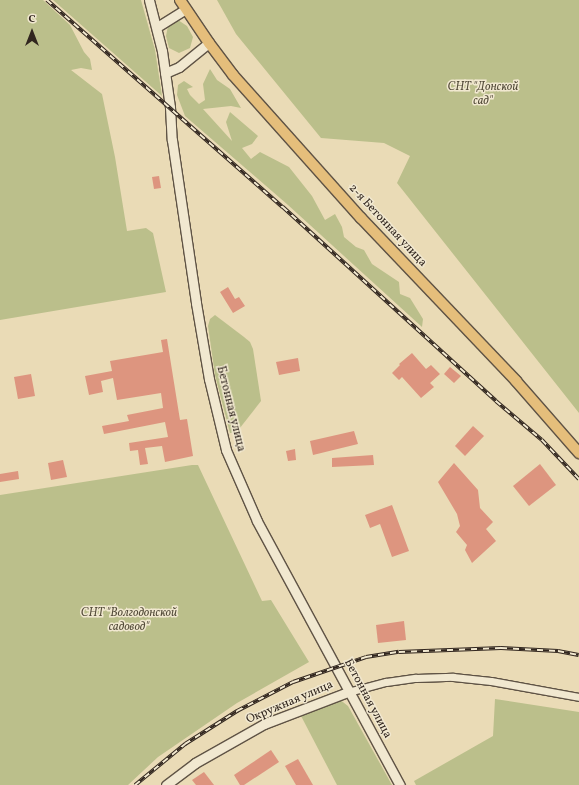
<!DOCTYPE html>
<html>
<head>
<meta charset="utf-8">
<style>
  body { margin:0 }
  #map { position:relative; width:579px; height:785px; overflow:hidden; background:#eadbb6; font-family:Vollkorn,serif }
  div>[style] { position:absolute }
  .green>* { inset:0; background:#bbbf8b }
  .building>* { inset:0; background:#dd957f }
  .roads { filter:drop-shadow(1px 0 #5f5345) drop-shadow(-1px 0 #5f5345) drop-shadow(0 1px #5f5345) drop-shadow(0 -1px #5f5345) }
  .street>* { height:7px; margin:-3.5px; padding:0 3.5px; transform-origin:3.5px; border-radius:3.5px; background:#f1e8d0 }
  .secondary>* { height:9px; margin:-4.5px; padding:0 4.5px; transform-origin:4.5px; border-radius:4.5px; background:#f1e8d0 }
  .primary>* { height:10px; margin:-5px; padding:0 5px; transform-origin:5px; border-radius:5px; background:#e5be7b }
  .rail>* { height:3.5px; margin-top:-1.75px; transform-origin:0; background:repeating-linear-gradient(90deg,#f1e8d0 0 6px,#31261f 0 12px); box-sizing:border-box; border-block:1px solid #31261f }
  span { translate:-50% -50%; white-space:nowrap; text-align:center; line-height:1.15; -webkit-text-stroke:3px #f1e8d0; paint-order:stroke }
  .park-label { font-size:12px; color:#544c3a; font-style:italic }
  .street-label { font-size:12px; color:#31261f }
  .north { position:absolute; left:12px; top:12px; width:40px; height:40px; -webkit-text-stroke:3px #f1e8d0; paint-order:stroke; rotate:0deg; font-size:11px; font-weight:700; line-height:16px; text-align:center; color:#31261f }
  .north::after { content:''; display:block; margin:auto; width:14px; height:18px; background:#31261f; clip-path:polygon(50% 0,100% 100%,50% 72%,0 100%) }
</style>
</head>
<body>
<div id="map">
  <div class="green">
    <i style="clip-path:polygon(0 0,43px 0,70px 25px,84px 52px,90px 59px,92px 70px,81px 68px,71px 70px,102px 94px,115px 157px,127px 231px,146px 228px,153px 233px,166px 292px,0 320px)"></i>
    <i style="clip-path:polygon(53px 0,141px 0,155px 50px,162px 96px)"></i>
    <i style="clip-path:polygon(217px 0,579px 0,579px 413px,397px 183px,410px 156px,384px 143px,321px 138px,236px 34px)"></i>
    <i style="clip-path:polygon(178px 20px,187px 26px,193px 37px,190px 48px,179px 53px,169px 48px,166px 36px,168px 26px,172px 22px)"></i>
    <i style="clip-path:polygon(210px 69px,217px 80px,230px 89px,241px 108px,231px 106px,203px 109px,232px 141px,226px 122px,230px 112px,258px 136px,252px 144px,242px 148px,251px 159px,260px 152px,289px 167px,312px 196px,325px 220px,335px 214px,342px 227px,344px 237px,356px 247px,364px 250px,372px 264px,399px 282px,400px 294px,410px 298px,423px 319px,422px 327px,288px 205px,185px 116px,177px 95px,178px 85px,184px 81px,193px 87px,187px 89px,190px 95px,199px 104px,205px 100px,203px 84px)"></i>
    <i style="clip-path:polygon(215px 315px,244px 337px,250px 342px,253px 349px,261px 401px,236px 433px,230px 433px,215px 375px,208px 326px,210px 319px)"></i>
    <i style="clip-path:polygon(192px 465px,198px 465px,262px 601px,271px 600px,309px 662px,237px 703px,158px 757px,128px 785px,0 785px,0 495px)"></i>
    <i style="clip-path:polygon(339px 699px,348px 706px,392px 785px,337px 785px,300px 714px)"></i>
    <i style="clip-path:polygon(495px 699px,579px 712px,579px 785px,416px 785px,414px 781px,493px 736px)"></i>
  </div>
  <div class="building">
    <i style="clip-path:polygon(159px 176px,161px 188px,154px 189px,152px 177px)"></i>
    <i style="clip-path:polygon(228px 287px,235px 299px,239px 297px,245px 306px,233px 313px,220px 292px)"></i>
    <i style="clip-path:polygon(167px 339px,180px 420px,187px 419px,193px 456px,165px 462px,162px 446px,145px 448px,148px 464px,140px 465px,138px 450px,130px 451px,129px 443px,168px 437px,165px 422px,104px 434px,102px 426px,129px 421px,127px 415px,163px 408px,161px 393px,117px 400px,113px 378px,101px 381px,103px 392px,89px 395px,85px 376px,112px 371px,110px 361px,163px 352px,161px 340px)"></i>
    <i style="clip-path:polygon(412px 353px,426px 369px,431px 365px,440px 374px,430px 383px,434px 387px,421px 398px,402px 377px,399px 380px,392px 373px,400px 365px,399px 364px)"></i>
    <i style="clip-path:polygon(298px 358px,300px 371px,279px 375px,276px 362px)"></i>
    <i style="clip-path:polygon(450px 367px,461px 376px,454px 383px,444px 374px)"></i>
    <i style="clip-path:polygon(31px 374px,35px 396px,18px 399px,14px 377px)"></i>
    <i style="clip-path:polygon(473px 426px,484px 436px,465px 456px,455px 446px)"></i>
    <i style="clip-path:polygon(354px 431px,358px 444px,313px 455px,310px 441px)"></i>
    <i style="clip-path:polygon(295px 449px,296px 460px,288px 461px,286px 451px)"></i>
    <i style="clip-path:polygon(373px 455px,374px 465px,332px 467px,332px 458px)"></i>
    <i style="clip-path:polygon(63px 460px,67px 477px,51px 480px,48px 463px)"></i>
    <i style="clip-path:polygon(454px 463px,478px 490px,480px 508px,493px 522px,486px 529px,496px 541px,472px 563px,465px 550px,467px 545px,456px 532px,460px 526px,457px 514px,438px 482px)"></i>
    <i style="clip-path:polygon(540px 464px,556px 485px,529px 506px,513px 486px)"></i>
    <i style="clip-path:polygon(18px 471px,19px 479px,0 482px,0 474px)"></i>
    <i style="clip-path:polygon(392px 505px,409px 551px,392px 557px,380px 524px,370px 528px,365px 515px)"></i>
    <i style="clip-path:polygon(404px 621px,406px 640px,378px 643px,376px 625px)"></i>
    <i style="clip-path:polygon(271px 750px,279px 762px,244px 785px,240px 785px,234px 775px)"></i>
    <i style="clip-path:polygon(298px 759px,313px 785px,296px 785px,285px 766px)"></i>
    <i style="clip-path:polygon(204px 772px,214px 785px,196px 785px,192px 780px)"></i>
  </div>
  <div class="roads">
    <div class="street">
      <i style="left:348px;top:692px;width:39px;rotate:-15deg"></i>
      <i style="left:386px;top:682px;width:30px;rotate:-8deg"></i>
      <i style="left:416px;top:678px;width:37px;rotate:-2deg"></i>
      <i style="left:453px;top:677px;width:38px;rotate:6deg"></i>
      <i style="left:491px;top:681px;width:89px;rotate:10.3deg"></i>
    </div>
    <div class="secondary">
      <i style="left:149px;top:0;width:53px;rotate:75.7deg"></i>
      <i style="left:162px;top:51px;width:57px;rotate:81.9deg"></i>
      <i style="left:170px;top:107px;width:33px;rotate:87deg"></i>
      <i style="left:172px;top:140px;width:165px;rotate:81.6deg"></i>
      <i style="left:196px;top:303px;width:77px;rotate:80.3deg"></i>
      <i style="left:209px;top:379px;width:73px;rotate:76.5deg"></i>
      <i style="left:226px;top:450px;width:77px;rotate:66.4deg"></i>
      <i style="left:257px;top:521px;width:300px;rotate:61.6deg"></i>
      <i style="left:157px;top:27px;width:34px;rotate:-32deg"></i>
      <i style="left:165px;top:73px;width:15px;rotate:-23deg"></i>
      <i style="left:179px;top:67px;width:38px;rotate:-39deg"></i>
      <i style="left:166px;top:785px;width:36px;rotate:-37deg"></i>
      <i style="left:195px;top:763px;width:79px;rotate:-29.5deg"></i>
      <i style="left:264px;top:724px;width:90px;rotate:-20.9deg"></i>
    </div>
    <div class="primary">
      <i style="left:180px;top:0;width:52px;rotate:56deg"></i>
      <i style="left:209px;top:43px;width:40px;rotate:53deg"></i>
      <i style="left:233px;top:75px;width:192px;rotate:48.2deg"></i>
      <i style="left:361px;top:218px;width:225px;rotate:46.4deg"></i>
      <i style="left:516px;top:381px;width:96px;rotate:48.8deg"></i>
    </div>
  </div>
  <div class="rail">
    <i style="left:47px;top:0;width:314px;rotate:41.3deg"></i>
    <i style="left:283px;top:207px;width:288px;rotate:42.3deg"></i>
    <i style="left:496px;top:401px;width:60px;rotate:40.3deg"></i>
    <i style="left:542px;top:440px;width:54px;rotate:46.5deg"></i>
    <i style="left:135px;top:785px;width:65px;rotate:-39.4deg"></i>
    <i style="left:185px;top:744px;width:62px;rotate:-32.4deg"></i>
    <i style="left:237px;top:711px;width:63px;rotate:-27.4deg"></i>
    <i style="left:293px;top:682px;width:77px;rotate:-18.9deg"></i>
    <i style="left:366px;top:657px;width:33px;rotate:-9deg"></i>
    <i style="left:399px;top:652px;width:102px;rotate:-2.2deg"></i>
    <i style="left:501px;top:648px;width:57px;rotate:3deg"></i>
    <i style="left:558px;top:651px;width:21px;rotate:11deg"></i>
  </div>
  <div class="park-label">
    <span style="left:483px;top:95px">СНТ "Донской<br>сад"</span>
    <span style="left:129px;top:621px">СНТ "Волгодонской<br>садовод"</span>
  </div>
  <div class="street-label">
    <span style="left:387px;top:226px;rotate:47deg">2-я Бетонная улица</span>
    <span style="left:230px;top:409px;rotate:76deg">Бетонная улица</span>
    <span style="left:367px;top:699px;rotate:62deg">Бетонная улица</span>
    <span style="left:290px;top:703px;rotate:-23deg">Окружная улица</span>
  </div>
  <div class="north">С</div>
</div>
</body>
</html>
